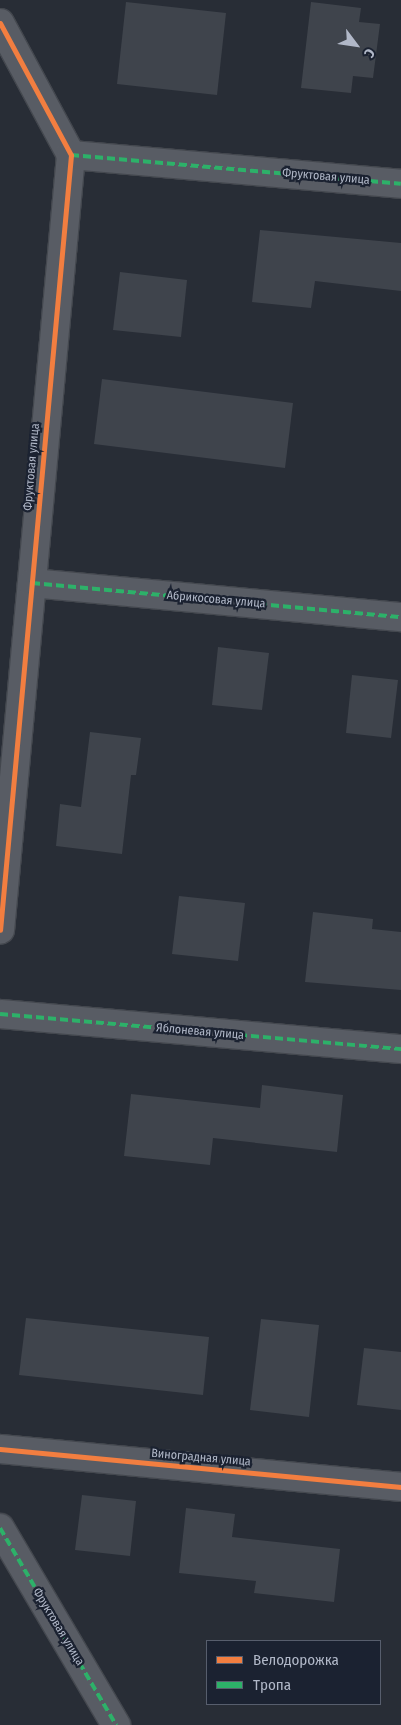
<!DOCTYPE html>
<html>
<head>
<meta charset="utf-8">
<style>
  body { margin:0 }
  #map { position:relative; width:401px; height:1725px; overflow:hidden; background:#282d36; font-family:"Fira Sans Condensed",sans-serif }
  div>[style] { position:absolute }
  .building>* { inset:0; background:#3f444c }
  .roads { filter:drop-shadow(1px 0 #44484f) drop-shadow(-1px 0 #44484f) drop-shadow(0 1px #44484f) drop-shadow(0 -1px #44484f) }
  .minor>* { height:28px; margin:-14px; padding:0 14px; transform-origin:14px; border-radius:14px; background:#585c64 }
  .quiet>* { height:4px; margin-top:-2px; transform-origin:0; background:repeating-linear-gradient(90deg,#2db169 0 8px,transparent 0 12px) }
  .cycleway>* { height:5px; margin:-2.5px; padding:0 2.5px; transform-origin:2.5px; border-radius:2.5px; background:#f27e40 }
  span { translate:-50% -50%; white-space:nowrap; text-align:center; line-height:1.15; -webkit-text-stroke:4.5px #1b2231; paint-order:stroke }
  .street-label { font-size:12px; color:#b1b8c8 }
  .legend { position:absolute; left:206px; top:1640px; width:175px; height:65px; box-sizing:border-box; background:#1b2231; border:1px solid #575e6d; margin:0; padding:6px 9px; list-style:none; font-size:15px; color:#b1b8c8 }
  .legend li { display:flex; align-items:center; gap:10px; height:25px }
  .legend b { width:25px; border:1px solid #575e6d }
  .north { position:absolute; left:331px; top:20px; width:50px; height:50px; -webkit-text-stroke:4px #1b2231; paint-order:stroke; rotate:121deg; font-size:14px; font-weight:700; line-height:20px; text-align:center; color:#b1b8c8 }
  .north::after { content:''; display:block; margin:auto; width:18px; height:22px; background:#b1b8c8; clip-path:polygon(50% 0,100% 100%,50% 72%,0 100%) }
</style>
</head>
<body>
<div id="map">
  <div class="building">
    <i style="clip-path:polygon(126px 2px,226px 13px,217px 95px,117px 84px)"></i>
    <i style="clip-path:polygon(311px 2px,361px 8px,359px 22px,380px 24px,373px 78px,353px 76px,351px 93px,301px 88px)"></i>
    <i style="clip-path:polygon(260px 230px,401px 243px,401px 291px,315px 281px,311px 308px,252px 302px)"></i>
    <i style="clip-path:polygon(120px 272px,187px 280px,181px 337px,113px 330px)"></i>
    <i style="clip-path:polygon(102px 379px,293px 403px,285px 468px,94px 444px)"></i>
    <i style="clip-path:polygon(218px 647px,269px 653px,262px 710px,212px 705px)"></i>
    <i style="clip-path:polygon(352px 675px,398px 680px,391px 738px,346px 733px)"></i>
    <i style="clip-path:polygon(90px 732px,141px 738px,136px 775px,131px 775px,122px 854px,56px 846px,60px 804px,81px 807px)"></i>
    <i style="clip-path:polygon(179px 896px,245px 903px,238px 961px,172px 954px)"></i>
    <i style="clip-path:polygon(313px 912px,373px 919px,372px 929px,401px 932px,401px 990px,305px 982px)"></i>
    <i style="clip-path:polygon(262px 1085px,343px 1095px,337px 1152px,213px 1138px,210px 1165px,124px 1156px,131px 1094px,260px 1108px)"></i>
    <i style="clip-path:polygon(26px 1318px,209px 1337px,203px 1395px,19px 1375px)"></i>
    <i style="clip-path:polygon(261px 1319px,319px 1325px,309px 1417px,250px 1410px)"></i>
    <i style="clip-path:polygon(364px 1348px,401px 1352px,401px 1410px,357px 1405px)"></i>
    <i style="clip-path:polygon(82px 1495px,136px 1501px,130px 1556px,75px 1550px)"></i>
    <i style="clip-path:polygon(186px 1508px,235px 1514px,232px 1537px,340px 1549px,334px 1602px,254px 1593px,256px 1581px,179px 1573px)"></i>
  </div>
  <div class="roads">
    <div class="minor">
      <i style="left:0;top:23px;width:150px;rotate:61.7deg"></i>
      <i style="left:71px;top:155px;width:778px;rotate:95.23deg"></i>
      <i style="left:71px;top:155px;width:331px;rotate:5deg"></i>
      <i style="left:32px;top:583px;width:371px;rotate:5.3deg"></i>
      <i style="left:0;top:1014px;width:403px;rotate:5deg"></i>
      <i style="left:0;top:1449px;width:403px;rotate:5.4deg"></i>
      <i style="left:0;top:1528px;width:229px;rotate:59.5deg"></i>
    </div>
  </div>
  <div class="quiet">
    <i style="left:71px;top:155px;width:331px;rotate:5deg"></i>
    <i style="left:32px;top:583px;width:371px;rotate:5.3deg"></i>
    <i style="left:0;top:1014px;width:403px;rotate:5deg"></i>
    <i style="left:0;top:1528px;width:229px;rotate:59.5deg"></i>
  </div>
  <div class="cycleway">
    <i style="left:0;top:23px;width:150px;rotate:61.7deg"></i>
    <i style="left:71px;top:155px;width:778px;rotate:95.23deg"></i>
    <i style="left:0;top:1449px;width:403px;rotate:5.4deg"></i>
  </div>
  <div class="street-label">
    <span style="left:326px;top:177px;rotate:5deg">Фруктовая улица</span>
    <span style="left:32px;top:467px;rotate:-85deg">Фруктовая улица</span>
    <span style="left:216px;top:600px;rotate:5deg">Абрикосовая улица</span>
    <span style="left:200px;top:1032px;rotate:5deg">Яблоневая улица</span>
    <span style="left:201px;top:1458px;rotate:5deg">Виноградная улица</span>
    <span style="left:58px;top:1627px;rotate:59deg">Фруктовая улица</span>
  </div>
  <ul class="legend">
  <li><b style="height:6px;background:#f27e40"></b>Велодорожка</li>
  <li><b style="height:6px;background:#2db169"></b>Тропа</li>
  </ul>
  <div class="north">С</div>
</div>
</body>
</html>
